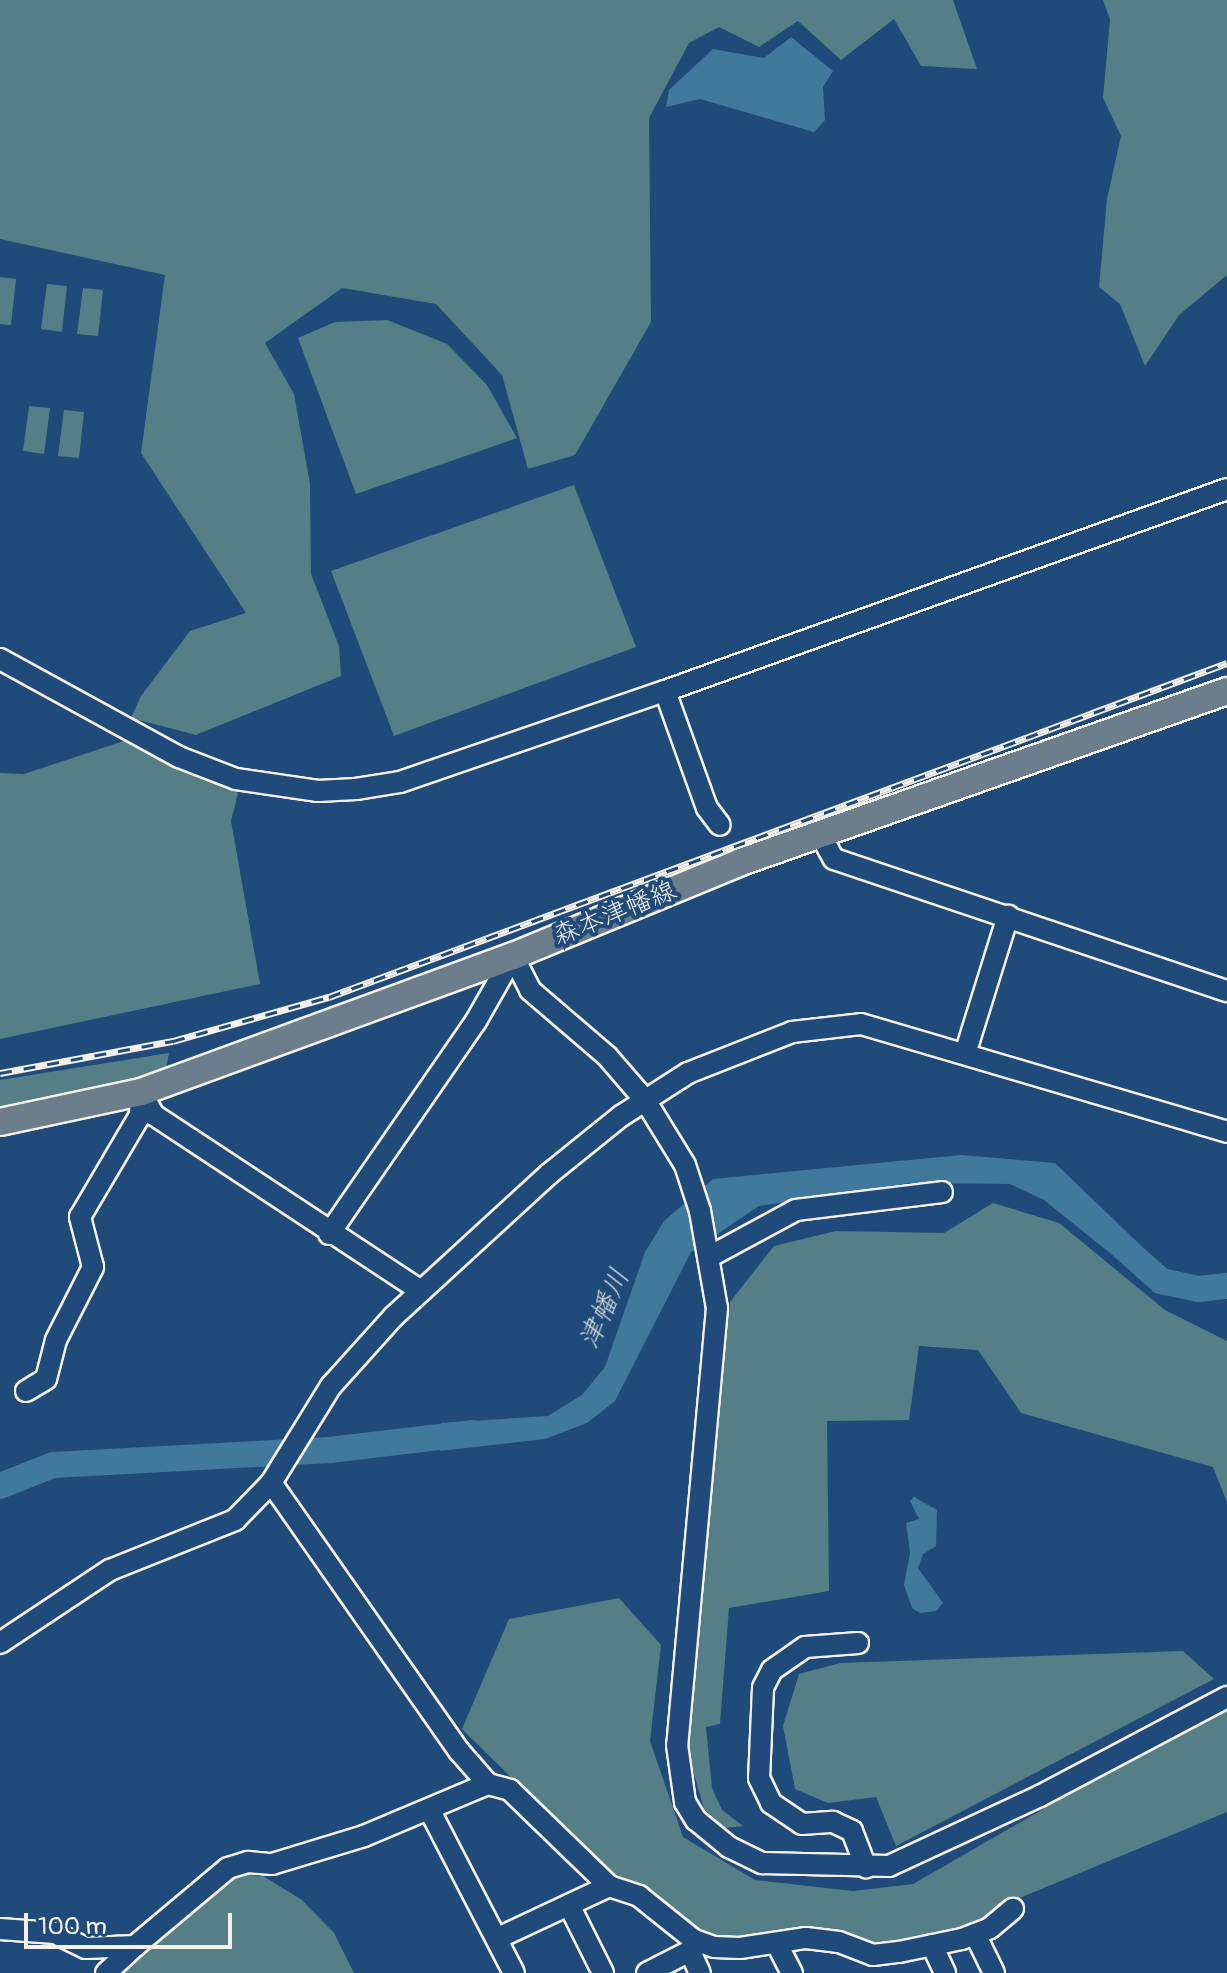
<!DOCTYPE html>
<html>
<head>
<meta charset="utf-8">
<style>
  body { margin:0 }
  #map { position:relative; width:1227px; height:1973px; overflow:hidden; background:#1f4a7a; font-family:Pangolin,"Klee One",sans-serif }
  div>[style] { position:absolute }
  .green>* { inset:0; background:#567e86 }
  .water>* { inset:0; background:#41799c }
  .river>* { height:26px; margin:-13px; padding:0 13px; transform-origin:13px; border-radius:13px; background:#41799c }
  .roads { filter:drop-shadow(2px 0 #f4f1e8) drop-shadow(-2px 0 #f4f1e8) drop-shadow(0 2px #f4f1e8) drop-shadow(0 -2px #f4f1e8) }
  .minor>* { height:20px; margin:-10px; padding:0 10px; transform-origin:10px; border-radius:10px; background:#1f4a7a }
  .major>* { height:26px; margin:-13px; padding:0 13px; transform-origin:13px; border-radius:13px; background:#6c7d8c }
  .rail>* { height:7px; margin-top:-3.5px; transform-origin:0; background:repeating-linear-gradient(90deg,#1f4a7a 0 12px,#f4f1e8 0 24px); box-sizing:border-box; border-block:2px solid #f4f1e8 }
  span { translate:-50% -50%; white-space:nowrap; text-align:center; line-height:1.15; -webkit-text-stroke:8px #1f4a7a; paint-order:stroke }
  .street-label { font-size:26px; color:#f4f1e8 }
  .water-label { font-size:28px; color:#d9dfdd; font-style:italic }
  .scale { position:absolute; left:24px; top:1913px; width:208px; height:36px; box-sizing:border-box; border:4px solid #f4f1e8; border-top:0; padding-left:10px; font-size:24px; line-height:28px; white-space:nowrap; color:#f4f1e8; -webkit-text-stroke:6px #1f4a7a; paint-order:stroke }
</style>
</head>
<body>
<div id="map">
  <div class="green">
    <i style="clip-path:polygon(0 0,953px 0,977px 69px,921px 66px,894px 19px,841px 60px,798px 21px,759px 47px,719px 27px,689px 43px,649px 118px,651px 322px,575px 455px,528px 469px,502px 375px,436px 304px,342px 288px,265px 343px,294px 394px,310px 484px,311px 574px,339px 646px,341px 676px,196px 735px,131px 718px,141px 696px,190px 631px,246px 613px,141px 453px,165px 275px,0 239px)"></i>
    <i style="clip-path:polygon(1103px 0,1227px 0,1227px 275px,1179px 315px,1145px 366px,1120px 304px,1099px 287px,1107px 199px,1121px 136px,1103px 98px,1110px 19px)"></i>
    <i style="clip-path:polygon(0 277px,16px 279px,11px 325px,0 324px)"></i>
    <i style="clip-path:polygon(47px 284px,67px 286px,62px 332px,41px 329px)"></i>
    <i style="clip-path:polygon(83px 288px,103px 290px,98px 336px,77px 334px)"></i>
    <i style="clip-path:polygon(387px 320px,447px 344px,487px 385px,517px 438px,356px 494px,298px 338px,335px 322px)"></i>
    <i style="clip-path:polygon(29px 406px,50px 408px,44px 454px,23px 451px)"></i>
    <i style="clip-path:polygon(64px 410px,84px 412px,79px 458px,58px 456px)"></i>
    <i style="clip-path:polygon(574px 485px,636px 647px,394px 736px,331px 571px)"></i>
    <i style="clip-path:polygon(130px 739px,238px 793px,231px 821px,260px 984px,0 1039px,0 773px,24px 774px)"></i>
    <i style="clip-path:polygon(169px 1053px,165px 1075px,0 1111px,0 1080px)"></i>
    <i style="clip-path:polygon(993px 1203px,1059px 1223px,1165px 1310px,1227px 1341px,1227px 1502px,1213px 1467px,1021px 1413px,978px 1350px,919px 1346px,909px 1420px,827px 1421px,829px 1591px,729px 1608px,720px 1724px,706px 1727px,712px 1788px,722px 1810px,743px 1826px,725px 1828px,704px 1809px,686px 1746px,730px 1302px,774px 1246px,836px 1231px,944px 1233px)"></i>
    <i style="clip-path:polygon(619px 1598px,661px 1645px,650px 1741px,683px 1837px,755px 1880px,853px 1891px,913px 1884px,1227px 1703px,1227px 1812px,1005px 1904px,977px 1922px,928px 1935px,872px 1944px,843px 1930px,806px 1928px,776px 1938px,705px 1938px,652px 1896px,600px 1865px,462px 1729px,509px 1619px)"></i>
    <i style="clip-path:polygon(1183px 1651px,1214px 1679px,896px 1846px,876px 1797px,828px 1803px,795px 1789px,783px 1726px,799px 1674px,840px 1663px)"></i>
    <i style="clip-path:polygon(247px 1875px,263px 1876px,302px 1900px,334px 1933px,354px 1973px,125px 1973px,170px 1923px,223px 1879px)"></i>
  </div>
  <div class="water">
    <i style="clip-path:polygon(791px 37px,833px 71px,823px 87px,825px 120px,814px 132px,700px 99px,666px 107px,669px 90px,713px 49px,764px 58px)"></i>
    <i style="clip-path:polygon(961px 1155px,1055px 1163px,1159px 1263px,1141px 1278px,1044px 1200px,1010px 1184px,910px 1183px,759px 1206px,691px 1252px,615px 1401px,587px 1423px,545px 1439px,440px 1451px,441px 1423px,548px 1416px,582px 1395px,605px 1367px,645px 1252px,664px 1221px,713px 1179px)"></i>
    <i style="clip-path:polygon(914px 1497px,937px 1510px,936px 1546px,923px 1554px,918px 1568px,943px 1603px,936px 1611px,920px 1613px,912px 1608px,904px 1585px,910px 1553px,906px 1523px,919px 1519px,910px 1501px)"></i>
  </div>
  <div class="river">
    <i style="left:1124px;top:1248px;width:50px;rotate:41.7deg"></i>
    <i style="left:1161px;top:1281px;width:38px;rotate:12deg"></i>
    <i style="left:1198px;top:1289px;width:29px;rotate:-6deg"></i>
    <i style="left:0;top:1486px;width:57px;rotate:-21.6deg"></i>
    <i style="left:53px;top:1465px;width:277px;rotate:-3.1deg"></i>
    <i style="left:330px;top:1450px;width:144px;rotate:-6.8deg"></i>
  </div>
  <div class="roads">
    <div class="minor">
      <i style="left:0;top:659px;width:204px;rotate:28.7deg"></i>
      <i style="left:179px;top:757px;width:61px;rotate:21.1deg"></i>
      <i style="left:236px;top:779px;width:83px;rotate:8.3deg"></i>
      <i style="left:318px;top:791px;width:38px;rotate:-3deg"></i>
      <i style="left:356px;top:789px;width:45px;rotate:-9deg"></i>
      <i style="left:400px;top:782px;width:280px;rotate:-19deg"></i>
      <i style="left:665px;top:691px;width:597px;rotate:-19.77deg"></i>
      <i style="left:665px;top:691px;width:124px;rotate:70.3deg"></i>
      <i style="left:707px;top:808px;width:21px;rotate:53deg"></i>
      <i style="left:821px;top:836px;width:26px;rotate:61deg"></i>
      <i style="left:834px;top:859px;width:415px;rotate:18.6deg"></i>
      <i style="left:513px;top:956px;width:38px;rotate:63deg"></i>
      <i style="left:530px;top:990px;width:101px;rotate:40.6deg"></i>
      <i style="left:607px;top:1056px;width:58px;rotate:49.2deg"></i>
      <i style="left:645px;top:1100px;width:76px;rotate:58.4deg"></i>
      <i style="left:685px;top:1165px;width:48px;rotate:71.9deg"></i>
      <i style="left:700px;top:1211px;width:98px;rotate:80.1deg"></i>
      <i style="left:717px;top:1308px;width:439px;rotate:95.2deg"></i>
      <i style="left:677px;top:1745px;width:58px;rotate:82deg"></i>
      <i style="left:685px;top:1802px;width:21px;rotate:59deg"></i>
      <i style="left:696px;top:1820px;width:43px;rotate:39.3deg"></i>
      <i style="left:729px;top:1847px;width:37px;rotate:26deg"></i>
      <i style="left:762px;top:1863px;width:127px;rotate:1.4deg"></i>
      <i style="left:889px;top:1866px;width:166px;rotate:-24.9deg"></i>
      <i style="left:1040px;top:1796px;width:212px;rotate:-27.9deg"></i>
      <i style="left:965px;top:1054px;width:145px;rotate:-72.7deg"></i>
      <i style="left:141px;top:1092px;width:26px;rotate:61deg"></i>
      <i style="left:154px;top:1115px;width:320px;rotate:33.4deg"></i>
      <i style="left:329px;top:1234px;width:259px;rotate:-55.4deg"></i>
      <i style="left:476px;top:1021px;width:75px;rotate:-60.4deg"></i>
      <i style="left:709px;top:1257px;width:99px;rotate:-28.4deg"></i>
      <i style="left:796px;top:1210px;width:147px;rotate:-7deg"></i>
      <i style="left:26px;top:1391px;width:23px;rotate:-31deg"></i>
      <i style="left:46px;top:1379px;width:40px;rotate:-75.6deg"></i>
      <i style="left:56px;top:1340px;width:82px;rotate:-63.1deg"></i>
      <i style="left:93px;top:1267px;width:52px;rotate:-104.6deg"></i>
      <i style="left:80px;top:1217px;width:118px;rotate:-59.5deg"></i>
      <i style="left:140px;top:1115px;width:23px;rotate:-88deg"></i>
      <i style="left:0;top:1643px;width:132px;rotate:-33.6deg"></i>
      <i style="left:110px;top:1570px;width:135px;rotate:-21.8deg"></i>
      <i style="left:235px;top:1520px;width:52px;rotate:-45.8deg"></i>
      <i style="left:271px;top:1483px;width:114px;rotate:-58.3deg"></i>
      <i style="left:331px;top:1386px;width:94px;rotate:-48deg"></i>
      <i style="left:394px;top:1316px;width:210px;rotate:-42.5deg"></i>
      <i style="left:549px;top:1174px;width:92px;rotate:-38.9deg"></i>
      <i style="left:621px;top:1116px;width:80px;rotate:-32.7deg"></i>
      <i style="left:688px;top:1073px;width:112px;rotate:-21.5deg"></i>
      <i style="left:792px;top:1032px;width:69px;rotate:-6.6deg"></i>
      <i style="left:861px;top:1024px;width:382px;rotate:16.4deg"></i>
      <i style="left:858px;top:1643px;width:53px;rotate:175.7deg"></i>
      <i style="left:805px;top:1647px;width:40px;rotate:145.1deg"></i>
      <i style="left:772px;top:1670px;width:20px;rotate:117deg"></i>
      <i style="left:763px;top:1688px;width:90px;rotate:92.5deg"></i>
      <i style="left:759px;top:1778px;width:28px;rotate:64deg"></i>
      <i style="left:771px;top:1803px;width:37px;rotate:34deg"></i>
      <i style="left:802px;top:1824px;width:31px;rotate:-4deg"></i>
      <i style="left:833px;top:1822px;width:21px;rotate:25deg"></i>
      <i style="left:852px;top:1831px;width:39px;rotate:69deg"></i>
      <i style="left:488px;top:1784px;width:23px;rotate:15deg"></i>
      <i style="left:510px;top:1790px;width:138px;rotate:44.1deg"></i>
      <i style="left:609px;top:1886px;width:32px;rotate:18deg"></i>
      <i style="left:639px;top:1896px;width:70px;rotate:38.7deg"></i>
      <i style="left:694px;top:1940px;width:21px;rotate:19deg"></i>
      <i style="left:714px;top:1947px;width:26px;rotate:2deg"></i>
      <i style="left:740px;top:1948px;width:67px;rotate:-8.6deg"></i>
      <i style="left:806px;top:1938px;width:33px;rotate:7deg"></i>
      <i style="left:839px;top:1942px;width:36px;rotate:21deg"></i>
      <i style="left:873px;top:1955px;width:26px;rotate:-7deg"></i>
      <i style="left:899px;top:1952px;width:64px;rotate:-11.7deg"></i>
      <i style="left:962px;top:1939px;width:30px;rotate:-21deg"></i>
      <i style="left:990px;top:1928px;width:30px;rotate:-40deg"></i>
      <i style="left:430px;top:1811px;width:182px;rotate:62.6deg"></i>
      <i style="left:569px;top:1905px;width:76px;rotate:63.4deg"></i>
      <i style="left:0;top:1929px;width:55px;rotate:4.2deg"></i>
      <i style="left:55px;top:1933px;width:34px;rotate:26deg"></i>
      <i style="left:86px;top:1948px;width:49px;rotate:-2.3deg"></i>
      <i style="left:135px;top:1946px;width:121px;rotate:-40deg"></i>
      <i style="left:228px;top:1868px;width:21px;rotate:-17deg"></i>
      <i style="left:248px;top:1862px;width:24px;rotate:5deg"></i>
      <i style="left:272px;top:1864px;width:96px;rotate:-16.9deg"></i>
      <i style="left:364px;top:1836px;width:134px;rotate:-22.8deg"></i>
      <i style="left:488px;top:1784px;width:44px;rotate:-131.3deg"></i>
      <i style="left:459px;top:1751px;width:327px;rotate:-125deg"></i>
      <i style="left:975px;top:1934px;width:43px;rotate:64deg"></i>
      <i style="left:498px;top:1938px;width:123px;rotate:-25.1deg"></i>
      <i style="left:694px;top:1940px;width:12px;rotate:110deg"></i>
      <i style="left:690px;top:1951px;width:24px;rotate:66deg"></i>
      <i style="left:777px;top:1944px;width:33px;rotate:63deg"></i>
      <i style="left:932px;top:1945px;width:31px;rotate:65deg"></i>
      <i style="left:106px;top:1973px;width:40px;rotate:-43deg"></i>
      <i style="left:647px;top:1973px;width:48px;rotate:-27.1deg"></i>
    </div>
    <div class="major">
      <i style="left:0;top:1122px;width:144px;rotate:-12deg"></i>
      <i style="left:141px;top:1092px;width:396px;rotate:-20.1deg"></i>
      <i style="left:513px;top:956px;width:247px;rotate:-22.4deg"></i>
      <i style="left:741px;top:862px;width:515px;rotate:-19.38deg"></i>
    </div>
  </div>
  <div class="rail">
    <i style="left:0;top:1073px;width:176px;rotate:-10.5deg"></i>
    <i style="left:173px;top:1041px;width:162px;rotate:-15.8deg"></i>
    <i style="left:329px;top:997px;width:958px;rotate:-20.4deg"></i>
  </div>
  <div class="street-label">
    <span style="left:615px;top:914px;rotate:-22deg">森本津幡線</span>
  </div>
  <div class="water-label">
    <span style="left:605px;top:1309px;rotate:-66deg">津幡川</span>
  </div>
  <div class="scale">100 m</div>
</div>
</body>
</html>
